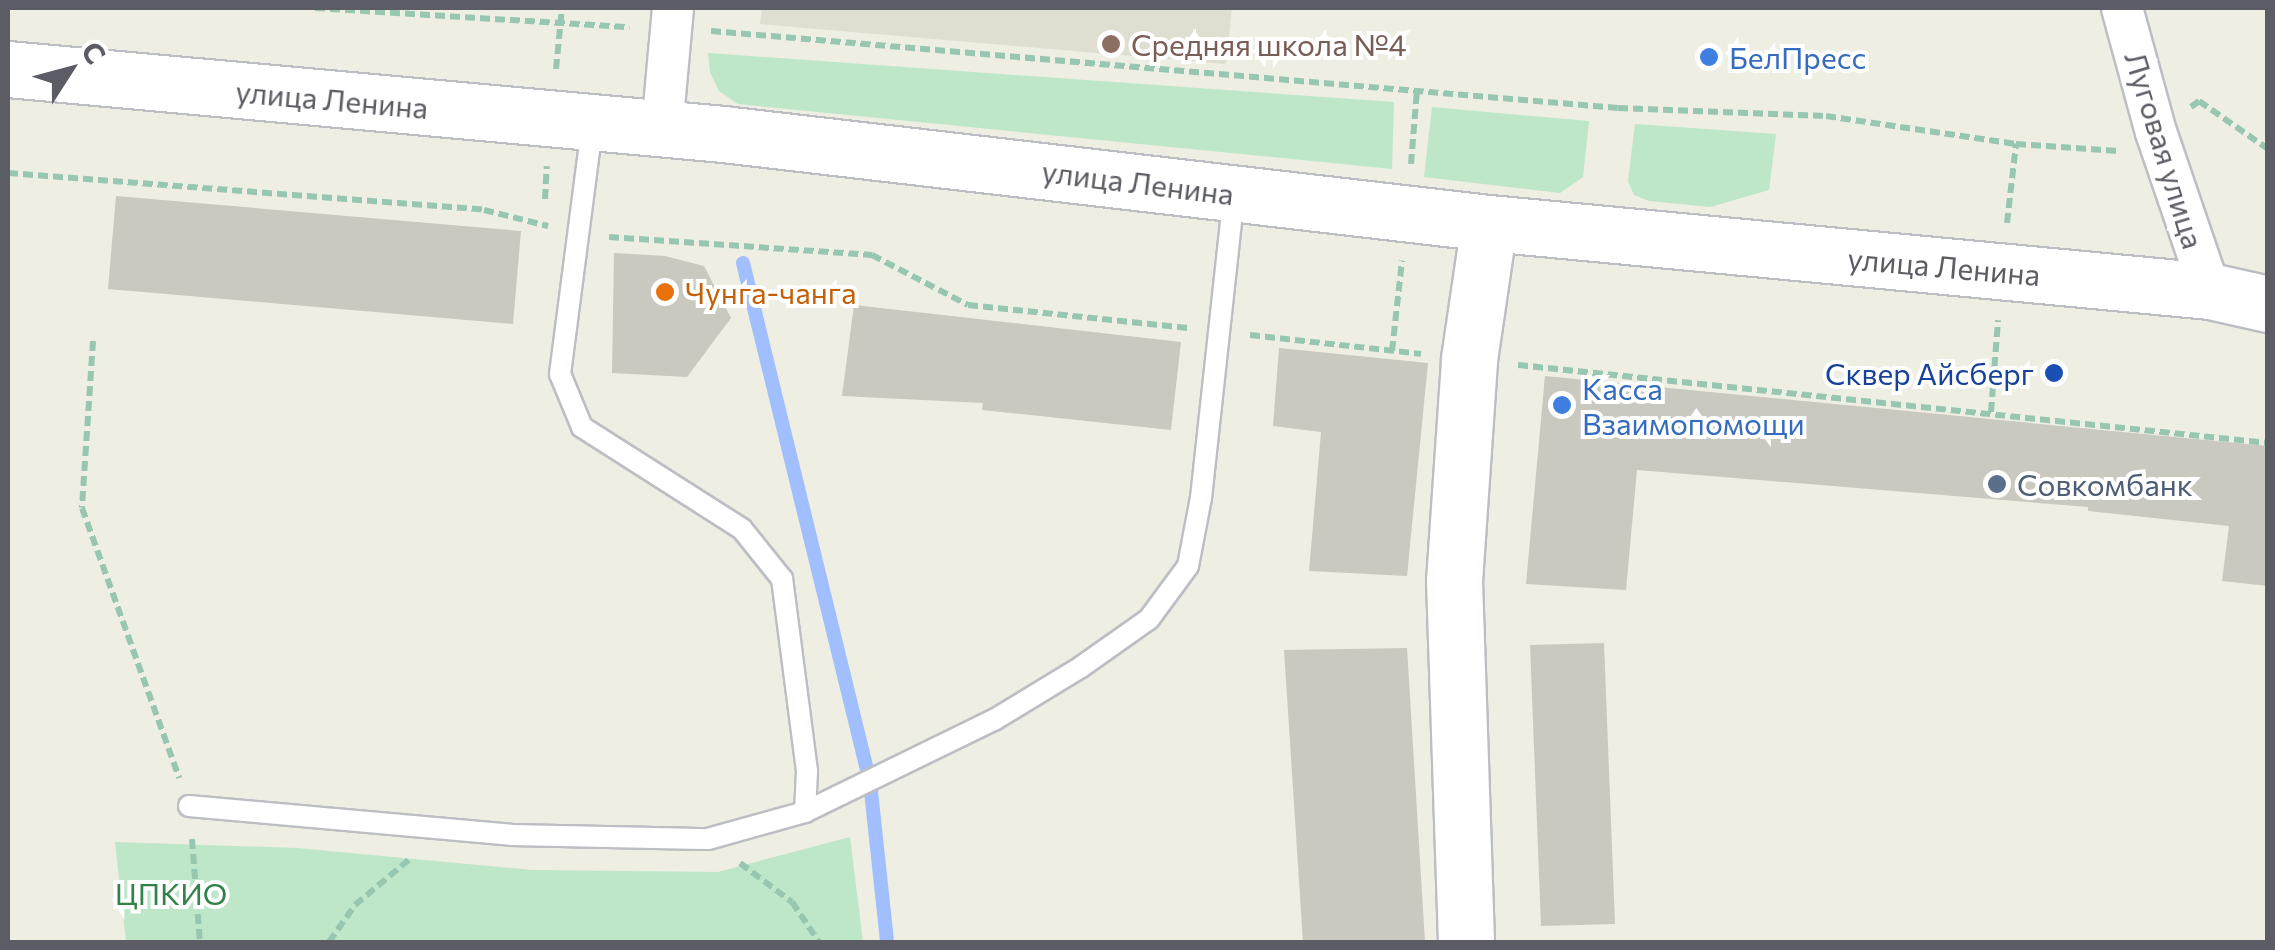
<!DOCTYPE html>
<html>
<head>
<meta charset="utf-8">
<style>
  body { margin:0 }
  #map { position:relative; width:2275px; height:950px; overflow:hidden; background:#eeeee2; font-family:Commissioner,sans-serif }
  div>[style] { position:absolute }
  .education>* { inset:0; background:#deded1 }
  .green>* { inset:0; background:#bee6c8 }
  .stream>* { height:14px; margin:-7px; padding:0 7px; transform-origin:7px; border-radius:7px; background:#a1bfff }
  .building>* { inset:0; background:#c9c9bf }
  .path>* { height:6px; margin-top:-3px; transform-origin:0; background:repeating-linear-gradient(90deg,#97c7b1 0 10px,transparent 0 15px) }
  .roads { filter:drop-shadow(2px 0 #bdbec4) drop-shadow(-2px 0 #bdbec4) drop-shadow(0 2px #bdbec4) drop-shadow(0 -2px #bdbec4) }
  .lane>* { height:20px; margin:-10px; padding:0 10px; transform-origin:10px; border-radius:10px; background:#fff }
  .street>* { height:40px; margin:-20px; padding:0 20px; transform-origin:20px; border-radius:20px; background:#fff }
  .secondary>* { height:55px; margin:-27.5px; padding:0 27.5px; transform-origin:27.5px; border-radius:27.5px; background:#fff }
  .dots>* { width:28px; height:28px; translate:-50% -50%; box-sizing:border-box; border:5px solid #fff; border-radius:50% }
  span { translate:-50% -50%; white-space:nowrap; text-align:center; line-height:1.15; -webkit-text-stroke:8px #fff; paint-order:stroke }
  .education-label { font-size:30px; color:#785e54 }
  .left { translate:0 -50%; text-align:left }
  .shop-label { font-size:30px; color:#366cbe }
  .street-label { font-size:30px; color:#5b5c64 }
  .food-label { font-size:30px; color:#c56008 }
  .transit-label { font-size:30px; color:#164399 }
  .right { translate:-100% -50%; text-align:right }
  .service-label { font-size:30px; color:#4e5e75 }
  .park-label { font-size:30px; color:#32834a }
  .frame { position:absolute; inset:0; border:10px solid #5b5c64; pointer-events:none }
  .north { position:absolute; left:20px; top:20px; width:100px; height:100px; -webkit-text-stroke:8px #fff; paint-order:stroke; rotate:54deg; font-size:28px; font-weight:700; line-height:40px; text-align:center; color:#5b5c64 }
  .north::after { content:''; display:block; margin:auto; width:35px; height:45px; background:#5b5c64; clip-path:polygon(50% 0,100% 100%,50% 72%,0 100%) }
</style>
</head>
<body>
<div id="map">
  <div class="education">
    <i style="clip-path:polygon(762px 8px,1232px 8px,1226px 64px,760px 24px)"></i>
  </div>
  <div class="green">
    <i style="clip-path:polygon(708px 53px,1394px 102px,1392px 169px,738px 104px,719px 91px,710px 72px)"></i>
    <i style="clip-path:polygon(1432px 107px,1589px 121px,1583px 177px,1560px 193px,1424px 177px)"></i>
    <i style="clip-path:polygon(1635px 124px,1776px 134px,1769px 190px,1710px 207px,1649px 201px,1634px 195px,1628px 181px)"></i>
    <i style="clip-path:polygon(850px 837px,863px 942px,126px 942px,115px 842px,297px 848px,532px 870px,718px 872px)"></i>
  </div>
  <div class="stream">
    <i style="left:743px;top:263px;width:534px;rotate:76.25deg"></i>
    <i style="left:870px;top:782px;width:161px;rotate:83.9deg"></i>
  </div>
  <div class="building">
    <i style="clip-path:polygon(116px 196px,521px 231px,513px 324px,108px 289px)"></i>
    <i style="clip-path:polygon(614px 253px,665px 256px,704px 266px,731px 318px,687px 377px,612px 373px)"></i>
    <i style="clip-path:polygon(854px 305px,1181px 342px,1171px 430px,982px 410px,983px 403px,842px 396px)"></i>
    <i style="clip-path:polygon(1279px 348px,1428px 363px,1407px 576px,1309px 571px,1321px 432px,1273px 426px)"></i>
    <i style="clip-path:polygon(1545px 376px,2268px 446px,2268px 586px,2222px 581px,2229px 526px,2088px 511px,2088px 507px,1637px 470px,1626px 590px,1526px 584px)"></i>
    <i style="clip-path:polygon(1604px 643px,1615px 924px,1541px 926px,1530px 645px)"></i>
    <i style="clip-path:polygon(1407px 648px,1425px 942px,1303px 942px,1284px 650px)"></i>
  </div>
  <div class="path">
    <i style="left:315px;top:8px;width:315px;rotate:3.5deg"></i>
    <i style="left:711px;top:31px;width:910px;rotate:4.85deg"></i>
    <i style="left:1618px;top:108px;width:208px;rotate:2.2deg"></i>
    <i style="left:1826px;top:116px;width:192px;rotate:8.4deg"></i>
    <i style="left:2016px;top:144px;width:102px;rotate:3.9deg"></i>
    <i style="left:556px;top:69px;width:61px;rotate:-84.4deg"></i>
    <i style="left:2191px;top:107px;width:10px;rotate:-37deg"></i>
    <i style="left:2199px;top:101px;width:84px;rotate:34.8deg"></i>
    <i style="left:1411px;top:164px;width:74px;rotate:-85.4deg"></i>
    <i style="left:8px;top:173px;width:477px;rotate:4.4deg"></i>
    <i style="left:484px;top:210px;width:66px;rotate:14deg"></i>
    <i style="left:545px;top:199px;width:33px;rotate:-87deg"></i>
    <i style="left:2007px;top:223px;width:80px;rotate:-83.5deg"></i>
    <i style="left:609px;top:237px;width:264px;rotate:3.9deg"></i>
    <i style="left:872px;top:255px;width:108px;rotate:27.5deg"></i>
    <i style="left:968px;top:305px;width:221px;rotate:6deg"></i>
    <i style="left:1250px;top:335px;width:172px;rotate:6.3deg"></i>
    <i style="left:93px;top:341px;width:167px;rotate:93.8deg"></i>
    <i style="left:82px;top:508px;width:287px;rotate:70.2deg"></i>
    <i style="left:1392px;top:351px;width:91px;rotate:-83.7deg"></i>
    <i style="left:1518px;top:365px;width:754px;rotate:5.94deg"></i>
    <i style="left:1991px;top:412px;width:92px;rotate:-85.6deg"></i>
    <i style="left:192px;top:839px;width:103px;rotate:85.6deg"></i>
    <i style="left:740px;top:863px;width:65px;rotate:36.9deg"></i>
    <i style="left:792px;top:902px;width:48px;rotate:56deg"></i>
    <i style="left:329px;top:942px;width:45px;rotate:-54.9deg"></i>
    <i style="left:355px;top:905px;width:73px;rotate:-40deg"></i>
  </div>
  <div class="roads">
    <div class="lane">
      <i style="left:189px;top:806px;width:323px;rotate:5.1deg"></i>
      <i style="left:511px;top:835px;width:197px;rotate:1.2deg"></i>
      <i style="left:708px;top:839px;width:101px;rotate:-15.6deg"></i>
      <i style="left:805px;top:812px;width:41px;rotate:-87.2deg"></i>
      <i style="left:807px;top:771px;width:194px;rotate:-97.4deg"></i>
      <i style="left:782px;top:579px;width:64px;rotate:-128.7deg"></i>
      <i style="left:742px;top:529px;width:190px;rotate:-147.5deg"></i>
      <i style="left:582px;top:427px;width:57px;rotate:-112.5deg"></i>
      <i style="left:560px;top:374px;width:250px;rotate:-82.6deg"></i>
      <i style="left:805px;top:812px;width:210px;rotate:-26deg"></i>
      <i style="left:994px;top:720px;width:102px;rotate:-31.3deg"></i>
      <i style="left:1081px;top:667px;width:83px;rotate:-35.2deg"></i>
      <i style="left:1149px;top:619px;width:66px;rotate:-53.7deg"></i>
      <i style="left:1188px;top:566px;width:69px;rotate:-79.2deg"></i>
      <i style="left:1201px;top:498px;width:304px;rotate:-83.8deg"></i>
    </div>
    <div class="street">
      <i style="left:2122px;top:8px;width:129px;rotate:74.7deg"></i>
      <i style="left:2156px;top:132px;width:168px;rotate:71.2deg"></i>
      <i style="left:662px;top:129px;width:121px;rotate:-84.8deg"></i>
    </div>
    <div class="secondary">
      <i style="left:8px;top:69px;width:718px;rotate:5.19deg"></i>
      <i style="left:723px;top:134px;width:771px;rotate:6.63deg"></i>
      <i style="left:1489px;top:223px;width:724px;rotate:5.39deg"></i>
      <i style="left:2210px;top:291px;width:59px;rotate:12.6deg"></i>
      <i style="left:1466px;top:942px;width:361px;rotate:-91.9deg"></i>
      <i style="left:1454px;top:581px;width:223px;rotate:-86.1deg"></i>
      <i style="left:1469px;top:359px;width:137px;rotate:-81.6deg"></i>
    </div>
  </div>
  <div class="dots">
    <i style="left:1111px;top:44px;background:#8d6e63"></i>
    <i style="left:1709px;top:57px;background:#3f7fe0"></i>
    <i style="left:665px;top:292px;background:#e8710a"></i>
    <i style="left:2054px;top:373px;background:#1a4fb4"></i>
    <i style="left:1562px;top:405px;background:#3f7fe0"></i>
    <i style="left:1997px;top:484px;background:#5c6f8a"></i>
  </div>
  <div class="education-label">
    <span class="left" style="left:1131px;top:44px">Средняя школа №4</span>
  </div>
  <div class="shop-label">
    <span class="left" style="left:1729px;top:57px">БелПресс</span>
    <span class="left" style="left:1582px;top:405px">Касса<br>Взаимопомощи</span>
  </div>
  <div class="street-label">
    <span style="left:332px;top:99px;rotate:5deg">улица Ленина</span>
    <span style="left:2165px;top:150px;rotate:73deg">Луговая улица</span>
    <span style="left:1138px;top:182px;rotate:7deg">улица Ленина</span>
    <span style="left:1944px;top:266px;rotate:5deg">улица Ленина</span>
  </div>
  <div class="food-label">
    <span class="left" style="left:685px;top:292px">Чунга-чанга</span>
  </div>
  <div class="transit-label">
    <span class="right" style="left:2034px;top:373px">Сквер Айсберг</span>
  </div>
  <div class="service-label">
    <span class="left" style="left:2017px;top:484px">Совкомбанк</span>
  </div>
  <div class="park-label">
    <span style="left:171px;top:893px">ЦПКИО</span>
  </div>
  <div class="frame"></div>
  <div class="north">С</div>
</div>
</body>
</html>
